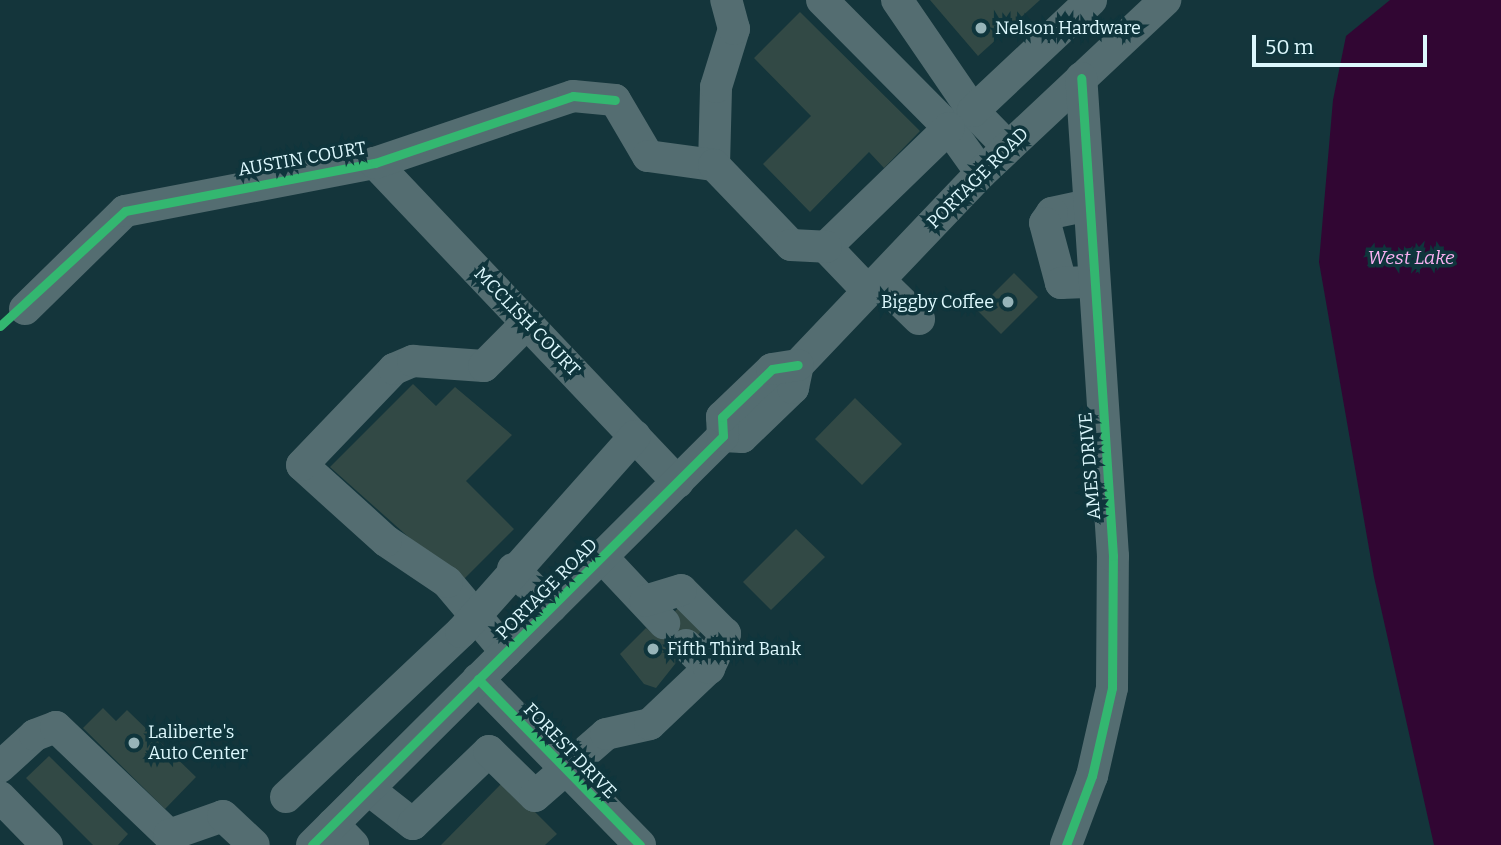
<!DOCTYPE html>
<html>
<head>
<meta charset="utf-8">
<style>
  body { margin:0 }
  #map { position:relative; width:1501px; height:845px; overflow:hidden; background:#14353b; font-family:Bitter,serif }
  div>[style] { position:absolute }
  .water>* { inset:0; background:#310633 }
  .building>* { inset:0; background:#324945 }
  .minor>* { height:32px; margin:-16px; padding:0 16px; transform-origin:16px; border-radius:16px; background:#546d71 }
  .cycleway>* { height:9px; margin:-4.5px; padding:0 4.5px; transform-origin:4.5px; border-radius:4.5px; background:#33b770 }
  .dots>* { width:19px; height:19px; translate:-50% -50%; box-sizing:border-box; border:4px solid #0f353c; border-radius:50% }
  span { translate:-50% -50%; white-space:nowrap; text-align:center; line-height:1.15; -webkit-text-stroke:7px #0f353c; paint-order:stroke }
  .poi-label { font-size:18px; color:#ddf8fd }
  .left { translate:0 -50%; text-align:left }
  .right { translate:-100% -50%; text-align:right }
  .street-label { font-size:18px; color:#ddf8fd }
  .water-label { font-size:19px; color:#f9b0f1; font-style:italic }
  .scale { position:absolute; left:1252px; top:35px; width:175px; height:32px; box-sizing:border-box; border:4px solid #ddf8fd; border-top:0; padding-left:9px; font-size:21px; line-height:24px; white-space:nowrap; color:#ddf8fd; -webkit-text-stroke:5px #0f353c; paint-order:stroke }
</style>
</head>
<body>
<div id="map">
  <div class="water">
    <i style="clip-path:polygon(1390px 0,1501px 0,1501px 845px,1434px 845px,1374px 577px,1319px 262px,1333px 100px,1346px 36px)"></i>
  </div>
  <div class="building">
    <i style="clip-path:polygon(930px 0,1040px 0,978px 56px)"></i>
    <i style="clip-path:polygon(800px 12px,920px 131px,884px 168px,869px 152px,810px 212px,763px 164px,811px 116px,754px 58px)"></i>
    <i style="clip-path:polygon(1014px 273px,1038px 297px,1001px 334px,977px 310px)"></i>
    <i style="clip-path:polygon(413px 384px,436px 406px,455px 387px,512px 435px,466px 481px,514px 529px,460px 583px,330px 467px)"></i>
    <i style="clip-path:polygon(855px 398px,902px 444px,862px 485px,815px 439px)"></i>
    <i style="clip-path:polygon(796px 529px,825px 557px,771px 610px,743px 582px)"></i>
    <i style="clip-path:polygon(683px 603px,706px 625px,656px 688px,644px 684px,620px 654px,646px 628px,653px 634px)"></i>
    <i style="clip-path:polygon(103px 708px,116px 721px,127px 710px,196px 777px,165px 809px,83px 728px)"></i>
    <i style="clip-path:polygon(49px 756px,128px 834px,118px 845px,93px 845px,26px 778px)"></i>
    <i style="clip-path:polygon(504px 781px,557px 834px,545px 845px,441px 845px)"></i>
  </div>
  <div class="minor">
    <i style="left:822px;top:0;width:180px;rotate:45.2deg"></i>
    <i style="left:949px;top:128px;width:55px;rotate:54.6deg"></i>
    <i style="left:897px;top:0;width:135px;rotate:55.6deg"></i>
    <i style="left:1007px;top:146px;width:49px;rotate:-134.2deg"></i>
    <i style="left:973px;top:111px;width:162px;rotate:-43.2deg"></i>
    <i style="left:375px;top:163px;width:440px;rotate:46.5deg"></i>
    <i style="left:714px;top:165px;width:78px;rotate:-88.5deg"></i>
    <i style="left:716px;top:87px;width:61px;rotate:-72.8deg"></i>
    <i style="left:734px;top:29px;width:30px;rotate:-105deg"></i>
    <i style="left:1089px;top:205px;width:38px;rotate:168deg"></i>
    <i style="left:1052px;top:213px;width:12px;rotate:125deg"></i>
    <i style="left:1045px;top:223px;width:62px;rotate:75.1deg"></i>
    <i style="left:1061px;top:283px;width:32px;rotate:-2deg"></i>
    <i style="left:879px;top:280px;width:56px;rotate:44.3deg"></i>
    <i style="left:868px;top:291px;width:61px;rotate:-133.7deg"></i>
    <i style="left:826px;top:247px;width:171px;rotate:-44.1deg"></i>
    <i style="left:25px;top:309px;width:140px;rotate:-44.4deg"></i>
    <i style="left:125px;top:211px;width:255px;rotate:-10.9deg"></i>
    <i style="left:375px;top:163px;width:209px;rotate:-18.7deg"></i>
    <i style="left:573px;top:96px;width:42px;rotate:5.4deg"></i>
    <i style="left:615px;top:100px;width:65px;rotate:59.5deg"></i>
    <i style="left:648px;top:156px;width:67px;rotate:7.8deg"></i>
    <i style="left:714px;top:165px;width:111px;rotate:46.1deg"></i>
    <i style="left:791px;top:245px;width:35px;rotate:3deg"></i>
    <i style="left:723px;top:436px;width:19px;rotate:3deg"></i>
    <i style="left:742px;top:437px;width:71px;rotate:-43.9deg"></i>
    <i style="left:793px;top:388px;width:24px;rotate:-78deg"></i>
    <i style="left:798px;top:365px;width:265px;rotate:-46.4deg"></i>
    <i style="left:981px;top:173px;width:253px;rotate:-43.2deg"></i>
    <i style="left:602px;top:557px;width:91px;rotate:46.8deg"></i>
    <i style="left:513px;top:569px;width:54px;rotate:45deg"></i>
    <i style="left:686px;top:645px;width:33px;rotate:45deg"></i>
    <i style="left:506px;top:652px;width:92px;rotate:-130.1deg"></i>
    <i style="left:447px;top:582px;width:73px;rotate:-146.1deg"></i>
    <i style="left:386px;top:541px;width:113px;rotate:-137.9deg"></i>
    <i style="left:302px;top:465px;width:133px;rotate:-46.2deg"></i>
    <i style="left:394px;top:369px;width:21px;rotate:-23deg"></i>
    <i style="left:413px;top:361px;width:71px;rotate:4deg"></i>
    <i style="left:484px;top:366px;width:61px;rotate:-45deg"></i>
    <i style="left:478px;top:679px;width:232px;rotate:45.7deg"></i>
    <i style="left:0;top:767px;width:47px;rotate:-42.4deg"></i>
    <i style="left:35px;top:735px;width:22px;rotate:-21deg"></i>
    <i style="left:56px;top:727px;width:156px;rotate:43.7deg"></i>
    <i style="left:169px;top:835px;width:57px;rotate:-19.4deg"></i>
    <i style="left:223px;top:816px;width:42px;rotate:43.1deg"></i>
    <i style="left:368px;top:789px;width:57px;rotate:37.9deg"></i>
    <i style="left:413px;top:824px;width:105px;rotate:-43.8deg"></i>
    <i style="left:489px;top:751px;width:64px;rotate:44.4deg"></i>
    <i style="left:535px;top:796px;width:94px;rotate:-41.1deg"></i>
    <i style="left:606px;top:734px;width:45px;rotate:-12.8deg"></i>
    <i style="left:650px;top:724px;width:81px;rotate:-43.5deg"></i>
    <i style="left:709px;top:668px;width:38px;rotate:-65deg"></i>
    <i style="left:725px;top:634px;width:62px;rotate:-135deg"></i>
    <i style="left:681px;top:590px;width:37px;rotate:163deg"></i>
    <i style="left:0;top:797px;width:67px;rotate:45.6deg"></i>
    <i style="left:286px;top:797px;width:241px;rotate:-43.3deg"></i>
    <i style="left:461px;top:632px;width:262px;rotate:-48.4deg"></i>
    <i style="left:333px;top:824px;width:29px;rotate:46deg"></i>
    <i style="left:312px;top:845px;width:580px;rotate:-44.86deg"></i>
    <i style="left:723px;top:436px;width:19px;rotate:-93deg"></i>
    <i style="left:722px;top:417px;width:69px;rotate:-43.8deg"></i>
    <i style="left:772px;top:369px;width:26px;rotate:-9deg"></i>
    <i style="left:1066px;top:845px;width:74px;rotate:-69.4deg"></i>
    <i style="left:1092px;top:776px;width:90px;rotate:-77.2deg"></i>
    <i style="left:1112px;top:688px;width:132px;rotate:-89.6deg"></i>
    <i style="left:1113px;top:556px;width:479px;rotate:-93.8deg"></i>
  </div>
  <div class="cycleway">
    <i style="left:0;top:326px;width:170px;rotate:-42.6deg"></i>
    <i style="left:125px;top:211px;width:255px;rotate:-10.9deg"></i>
    <i style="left:375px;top:163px;width:209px;rotate:-18.7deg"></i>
    <i style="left:573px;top:96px;width:42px;rotate:5.4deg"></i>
    <i style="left:478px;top:679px;width:232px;rotate:45.7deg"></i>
    <i style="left:312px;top:845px;width:580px;rotate:-44.86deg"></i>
    <i style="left:723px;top:436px;width:19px;rotate:-93deg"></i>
    <i style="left:722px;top:417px;width:69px;rotate:-43.8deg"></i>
    <i style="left:772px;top:369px;width:26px;rotate:-9deg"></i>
    <i style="left:1066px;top:845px;width:74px;rotate:-69.4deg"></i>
    <i style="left:1092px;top:776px;width:90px;rotate:-77.2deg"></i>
    <i style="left:1112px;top:688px;width:132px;rotate:-89.6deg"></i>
    <i style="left:1113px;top:556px;width:479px;rotate:-93.8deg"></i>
  </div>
  <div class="dots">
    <i style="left:981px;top:28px;background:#97b4b9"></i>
    <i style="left:1008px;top:302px;background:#97b4b9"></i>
    <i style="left:653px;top:649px;background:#97b4b9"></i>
    <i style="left:134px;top:743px;background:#97b4b9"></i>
  </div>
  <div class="poi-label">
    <span class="left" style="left:995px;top:28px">Nelson Hardware</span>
    <span class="right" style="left:994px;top:302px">Biggby Coffee</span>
    <span class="left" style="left:667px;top:649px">Fifth Third Bank</span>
    <span class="left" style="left:148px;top:743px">Laliberte's<br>Auto Center</span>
  </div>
  <div class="street-label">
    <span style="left:302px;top:159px;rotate:-10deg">AUSTIN COURT</span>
    <span style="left:978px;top:178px;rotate:-45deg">PORTAGE ROAD</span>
    <span style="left:527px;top:322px;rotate:46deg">MCCLISH COURT</span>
    <span style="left:1090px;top:466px;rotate:-95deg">AMES DRIVE</span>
    <span style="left:547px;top:589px;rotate:-45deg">PORTAGE ROAD</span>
    <span style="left:570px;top:751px;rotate:46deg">FOREST DRIVE</span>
  </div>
  <div class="water-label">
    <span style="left:1411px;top:258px">West Lake</span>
  </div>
  <div class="scale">50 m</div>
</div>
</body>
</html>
